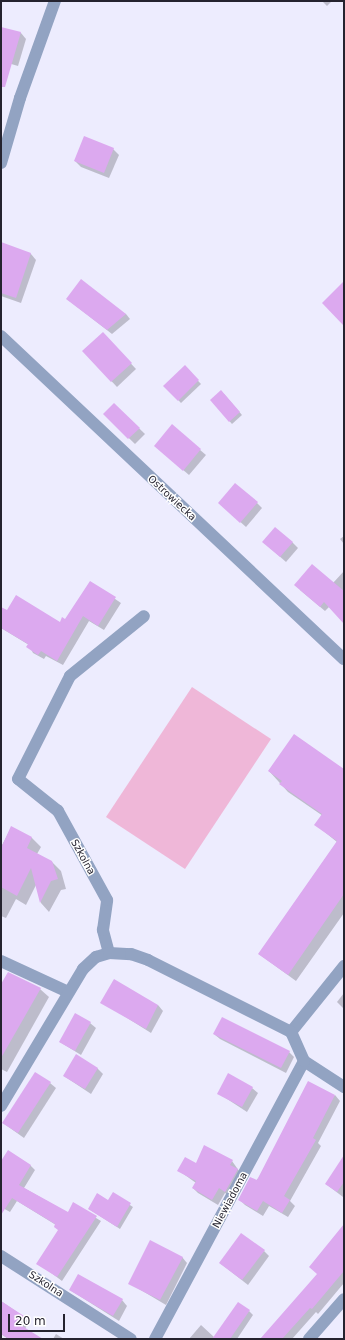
<!DOCTYPE html>
<html>
<head>
<meta charset="utf-8">
<style>
  body { margin:0 }
  #map { position:relative; width:345px; height:1340px; overflow:hidden; background:#edecfe; font-family:"DejaVu Sans",sans-serif }
  div>[style] { position:absolute }
  .green>* { inset:0; background:#efb7d8 }
  .shadow>* { inset:0; background:#0003 }
  .building>* { inset:0; background:#dca9ef }
  .minor>* { height:12px; margin:-6px; padding:0 6px; transform-origin:6px; border-radius:6px; background:#92a3c2 }
  span { translate:-50% -50%; white-space:nowrap; text-align:center; line-height:1.15; -webkit-text-stroke:3px #fff; paint-order:stroke }
  .street-label { font-size:10px; color:#25232f }
  .frame { position:absolute; inset:0; border:2px solid #25232f; pointer-events:none }
  .scale { position:absolute; left:8px; top:1314px; width:57px; height:18px; box-sizing:border-box; border:2px solid #25232f; border-top:0; padding-left:5px; font-size:12px; line-height:14px; white-space:nowrap; color:#25232f; -webkit-text-stroke:3px #fff; paint-order:stroke }
</style>
</head>
<body>
<div id="map">
  <div class="green">
    <i style="clip-path:polygon(192px 687px,271px 739px,185px 869px,106px 817px)"></i>
  </div>
  <div class="shadow">
    <i style="clip-path:polygon(322px 1px,332px 1px,327px 6px)"></i>
    <i style="clip-path:polygon(1px 28px,21px 33px,26px 39px,18px 66px,1px 61px)"></i>
    <i style="clip-path:polygon(113px 149px,119px 155px,109px 178px,81px 167px,75px 161px)"></i>
    <i style="clip-path:polygon(1px 243px,31px 254px,36px 260px,21px 303px,1px 296px)"></i>
    <i style="clip-path:polygon(67px 299px,126px 314px,130px 319px,112px 334px)"></i>
    <i style="clip-path:polygon(103px 334px,136px 369px,117px 387px,83px 351px)"></i>
    <i style="clip-path:polygon(185px 367px,201px 384px,181px 403px,165px 386px)"></i>
    <i style="clip-path:polygon(224px 394px,242px 415px,232px 424px,211px 400px)"></i>
    <i style="clip-path:polygon(114px 404px,145px 434px,135px 444px,104px 414px)"></i>
    <i style="clip-path:polygon(172px 426px,206px 455px,189px 475px,161px 451px)"></i>
    <i style="clip-path:polygon(219px 503px,257px 503px,262px 508px,246px 527px)"></i>
    <i style="clip-path:polygon(344px 536px,344px 544px,340px 539px)"></i>
    <i style="clip-path:polygon(292px 542px,298px 548px,286px 562px,269px 547px)"></i>
    <i style="clip-path:polygon(344px 571px,344px 622px,329px 607px,325px 611px,300px 590px,333px 583px)"></i>
    <i style="clip-path:polygon(90px 582px,121px 603px,104px 630px,89px 621px,63px 665px,46px 656px,44px 659px,33px 653px,29px 645px,1px 628px,1px 622px,60px 623px,66px 620px)"></i>
    <i style="clip-path:polygon(344px 770px,344px 913px,296px 981px,259px 954px,337px 842px,316px 825px,323px 816px,288px 792px,269px 771px)"></i>
    <i style="clip-path:polygon(11px 828px,32px 838px,41px 847px,37px 854px,52px 862px,61px 871px,66px 889px,61px 890px,49px 912px,41px 903px,36px 885px,26px 905px,16px 899px,6px 918px,1px 916px,1px 847px)"></i>
    <i style="clip-path:polygon(1px 987px,40px 989px,49px 997px,7px 1072px,1px 1069px)"></i>
    <i style="clip-path:polygon(344px 993px,344px 1009px,337px 1002px)"></i>
    <i style="clip-path:polygon(102px 1002px,158px 1005px,163px 1011px,151px 1033px)"></i>
    <i style="clip-path:polygon(90px 1023px,96px 1028px,81px 1055px,60px 1042px)"></i>
    <i style="clip-path:polygon(214px 1034px,289px 1052px,294px 1057px,286px 1073px,220px 1039px)"></i>
    <i style="clip-path:polygon(97px 1068px,103px 1074px,91px 1094px,64px 1076px)"></i>
    <i style="clip-path:polygon(50px 1083px,56px 1088px,24px 1138px,3px 1123px)"></i>
    <i style="clip-path:polygon(252px 1088px,258px 1093px,247px 1112px,218px 1093px)"></i>
    <i style="clip-path:polygon(335px 1095px,340px 1101px,318px 1143px,321px 1146px,290px 1201px,295px 1206px,288px 1217px,269px 1206px,263px 1216px,245px 1205px,239px 1199px)"></i>
    <i style="clip-path:polygon(344px 1157px,344px 1195px,343px 1197px,326px 1184px)"></i>
    <i style="clip-path:polygon(232px 1161px,242px 1175px,231px 1197px,225px 1193px,218px 1205px,198px 1193px,193px 1188px,196px 1183px,178px 1170px)"></i>
    <i style="clip-path:polygon(1px 1162px,30px 1165px,35px 1170px,24px 1188px,68px 1213px,73px 1204px,101px 1221px,62px 1281px,38px 1263px,59px 1230px,56px 1225px,17px 1201px,10px 1212px,1px 1207px)"></i>
    <i style="clip-path:polygon(113px 1194px,133px 1207px,120px 1229px,89px 1209px,109px 1201px)"></i>
    <i style="clip-path:polygon(344px 1230px,344px 1283px,318px 1314px,316px 1312px,292px 1339px,282px 1339px)"></i>
    <i style="clip-path:polygon(264px 1251px,269px 1256px,248px 1285px,220px 1263px)"></i>
    <i style="clip-path:polygon(182px 1257px,187px 1263px,166px 1305px,129px 1283px)"></i>
    <i style="clip-path:polygon(70px 1290px,122px 1300px,127px 1306px,119px 1321px)"></i>
    <i style="clip-path:polygon(1px 1301px,24px 1317px,29px 1322px,25px 1329px,41px 1339px,8px 1339px,1px 1334px)"></i>
    <i style="clip-path:polygon(249px 1311px,253px 1315px,237px 1339px,189px 1339px,201px 1325px,214px 1337px)"></i>
    <i style="clip-path:polygon(56px 1334px,64px 1339px,53px 1339px)"></i>
  </div>
  <div class="building">
    <i style="clip-path:polygon(1px 27px,21px 32px,5px 87px,1px 87px)"></i>
    <i style="clip-path:polygon(84px 136px,114px 148px,104px 173px,74px 161px)"></i>
    <i style="clip-path:polygon(1px 242px,31px 253px,16px 298px,1px 293px)"></i>
    <i style="clip-path:polygon(81px 279px,126px 314px,107px 330px,66px 299px)"></i>
    <i style="clip-path:polygon(344px 281px,344px 326px,322px 303px)"></i>
    <i style="clip-path:polygon(103px 332px,132px 363px,111px 382px,82px 351px)"></i>
    <i style="clip-path:polygon(185px 365px,199px 380px,178px 401px,163px 386px)"></i>
    <i style="clip-path:polygon(221px 390px,240px 412px,229px 422px,210px 400px)"></i>
    <i style="clip-path:polygon(114px 403px,140px 428px,128px 439px,103px 414px)"></i>
    <i style="clip-path:polygon(172px 424px,201px 449px,183px 471px,154px 446px)"></i>
    <i style="clip-path:polygon(235px 483px,258px 502px,240px 523px,218px 503px)"></i>
    <i style="clip-path:polygon(275px 527px,293px 542px,280px 557px,262px 542px)"></i>
    <i style="clip-path:polygon(312px 564px,344px 591px,344px 624px,324px 602px,320px 607px,294px 585px)"></i>
    <i style="clip-path:polygon(90px 581px,116px 597px,98px 626px,83px 616px,57px 661px,41px 651px,38px 655px,26px 647px,28px 644px,1px 628px,1px 607px,7px 610px,16px 595px,60px 622px,62px 617px,65px 619px)"></i>
    <i style="clip-path:polygon(294px 734px,344px 769px,344px 894px,288px 975px,258px 954px,337px 841px,314px 825px,322px 814px,279px 784px,282px 781px,268px 771px)"></i>
    <i style="clip-path:polygon(11px 826px,32px 837px,27px 848px,52px 861px,58px 879px,51px 881px,40px 903px,31px 868px,17px 896px,1px 887px,1px 848px)"></i>
    <i style="clip-path:polygon(8px 972px,41px 988px,1px 1058px,1px 984px)"></i>
    <i style="clip-path:polygon(114px 979px,158px 1005px,146px 1029px,100px 1003px)"></i>
    <i style="clip-path:polygon(75px 1013px,91px 1022px,75px 1051px,59px 1042px)"></i>
    <i style="clip-path:polygon(222px 1017px,290px 1051px,281px 1068px,213px 1034px)"></i>
    <i style="clip-path:polygon(76px 1054px,98px 1068px,85px 1089px,63px 1076px)"></i>
    <i style="clip-path:polygon(35px 1072px,51px 1082px,18px 1133px,2px 1123px)"></i>
    <i style="clip-path:polygon(228px 1073px,253px 1087px,242px 1107px,217px 1094px)"></i>
    <i style="clip-path:polygon(308px 1081px,335px 1095px,313px 1138px,316px 1140px,284px 1196px,290px 1200px,282px 1213px,263px 1201px,257px 1211px,238px 1200px,250px 1177px,257px 1180px)"></i>
    <i style="clip-path:polygon(204px 1145px,233px 1160px,230px 1165px,238px 1169px,225px 1192px,219px 1188px,212px 1200px,192px 1188px,196px 1181px,177px 1171px,185px 1157px,196px 1163px)"></i>
    <i style="clip-path:polygon(8px 1150px,31px 1165px,19px 1185px,68px 1212px,73px 1202px,97px 1216px,57px 1277px,36px 1264px,58px 1230px,54px 1227px,55px 1224px,12px 1198px,1px 1215px,1px 1161px)"></i>
    <i style="clip-path:polygon(344px 1155px,344px 1182px,337px 1192px,325px 1184px)"></i>
    <i style="clip-path:polygon(113px 1192px,131px 1203px,117px 1227px,88px 1209px,97px 1193px,108px 1200px)"></i>
    <i style="clip-path:polygon(344px 1224px,344px 1271px,312px 1309px,310px 1308px,282px 1339px,260px 1339px,317px 1274px,309px 1267px)"></i>
    <i style="clip-path:polygon(241px 1233px,265px 1250px,242px 1280px,219px 1263px)"></i>
    <i style="clip-path:polygon(150px 1240px,183px 1257px,160px 1300px,128px 1284px)"></i>
    <i style="clip-path:polygon(78px 1274px,123px 1299px,113px 1316px,69px 1290px)"></i>
    <i style="clip-path:polygon(1px 1301px,24px 1316px,19px 1324px,43px 1339px,9px 1339px,1px 1334px)"></i>
    <i style="clip-path:polygon(238px 1302px,250px 1310px,230px 1339px,212px 1339px)"></i>
  </div>
  <div class="minor">
    <i style="left:1px;top:163px;width:68px;rotate:-73.7deg"></i>
    <i style="left:20px;top:98px;width:103px;rotate:-70.2deg"></i>
    <i style="left:1px;top:336px;width:471px;rotate:43.3deg"></i>
    <i style="left:109px;top:953px;width:24px;rotate:-105deg"></i>
    <i style="left:103px;top:930px;width:30px;rotate:-82deg"></i>
    <i style="left:107px;top:900px;width:102px;rotate:-118.8deg"></i>
    <i style="left:58px;top:811px;width:51px;rotate:-141.3deg"></i>
    <i style="left:18px;top:779px;width:115px;rotate:-63.2deg"></i>
    <i style="left:70px;top:676px;width:95px;rotate:-39deg"></i>
    <i style="left:1px;top:961px;width:74px;rotate:24.8deg"></i>
    <i style="left:291px;top:1032px;width:85px;rotate:-51.2deg"></i>
    <i style="left:304px;top:1061px;width:48px;rotate:33deg"></i>
    <i style="left:1px;top:1106px;width:160px;rotate:-59.1deg"></i>
    <i style="left:83px;top:969px;width:18px;rotate:-43deg"></i>
    <i style="left:96px;top:957px;width:14px;rotate:-17deg"></i>
    <i style="left:109px;top:953px;width:22px;rotate:3deg"></i>
    <i style="left:131px;top:954px;width:18px;rotate:19deg"></i>
    <i style="left:148px;top:960px;width:160px;rotate:26.7deg"></i>
    <i style="left:1px;top:1256px;width:154px;rotate:32.6deg"></i>
    <i style="left:155px;top:1339px;width:315px;rotate:-61.8deg"></i>
    <i style="left:304px;top:1061px;width:32px;rotate:-114deg"></i>
    <i style="left:309px;top:1339px;width:53px;rotate:-48.8deg"></i>
  </div>
  <div class="street-label">
    <span style="left:172px;top:498px;rotate:43deg">Ostrowiecka</span>
    <span style="left:83px;top:857px;rotate:61deg">Szkolna</span>
    <span style="left:230px;top:1200px;rotate:-62deg">Niewiadoma</span>
    <span style="left:46px;top:1284px;rotate:33deg">Szkolna</span>
  </div>
  <div class="frame"></div>
  <div class="scale">20 m</div>
</div>
</body>
</html>
